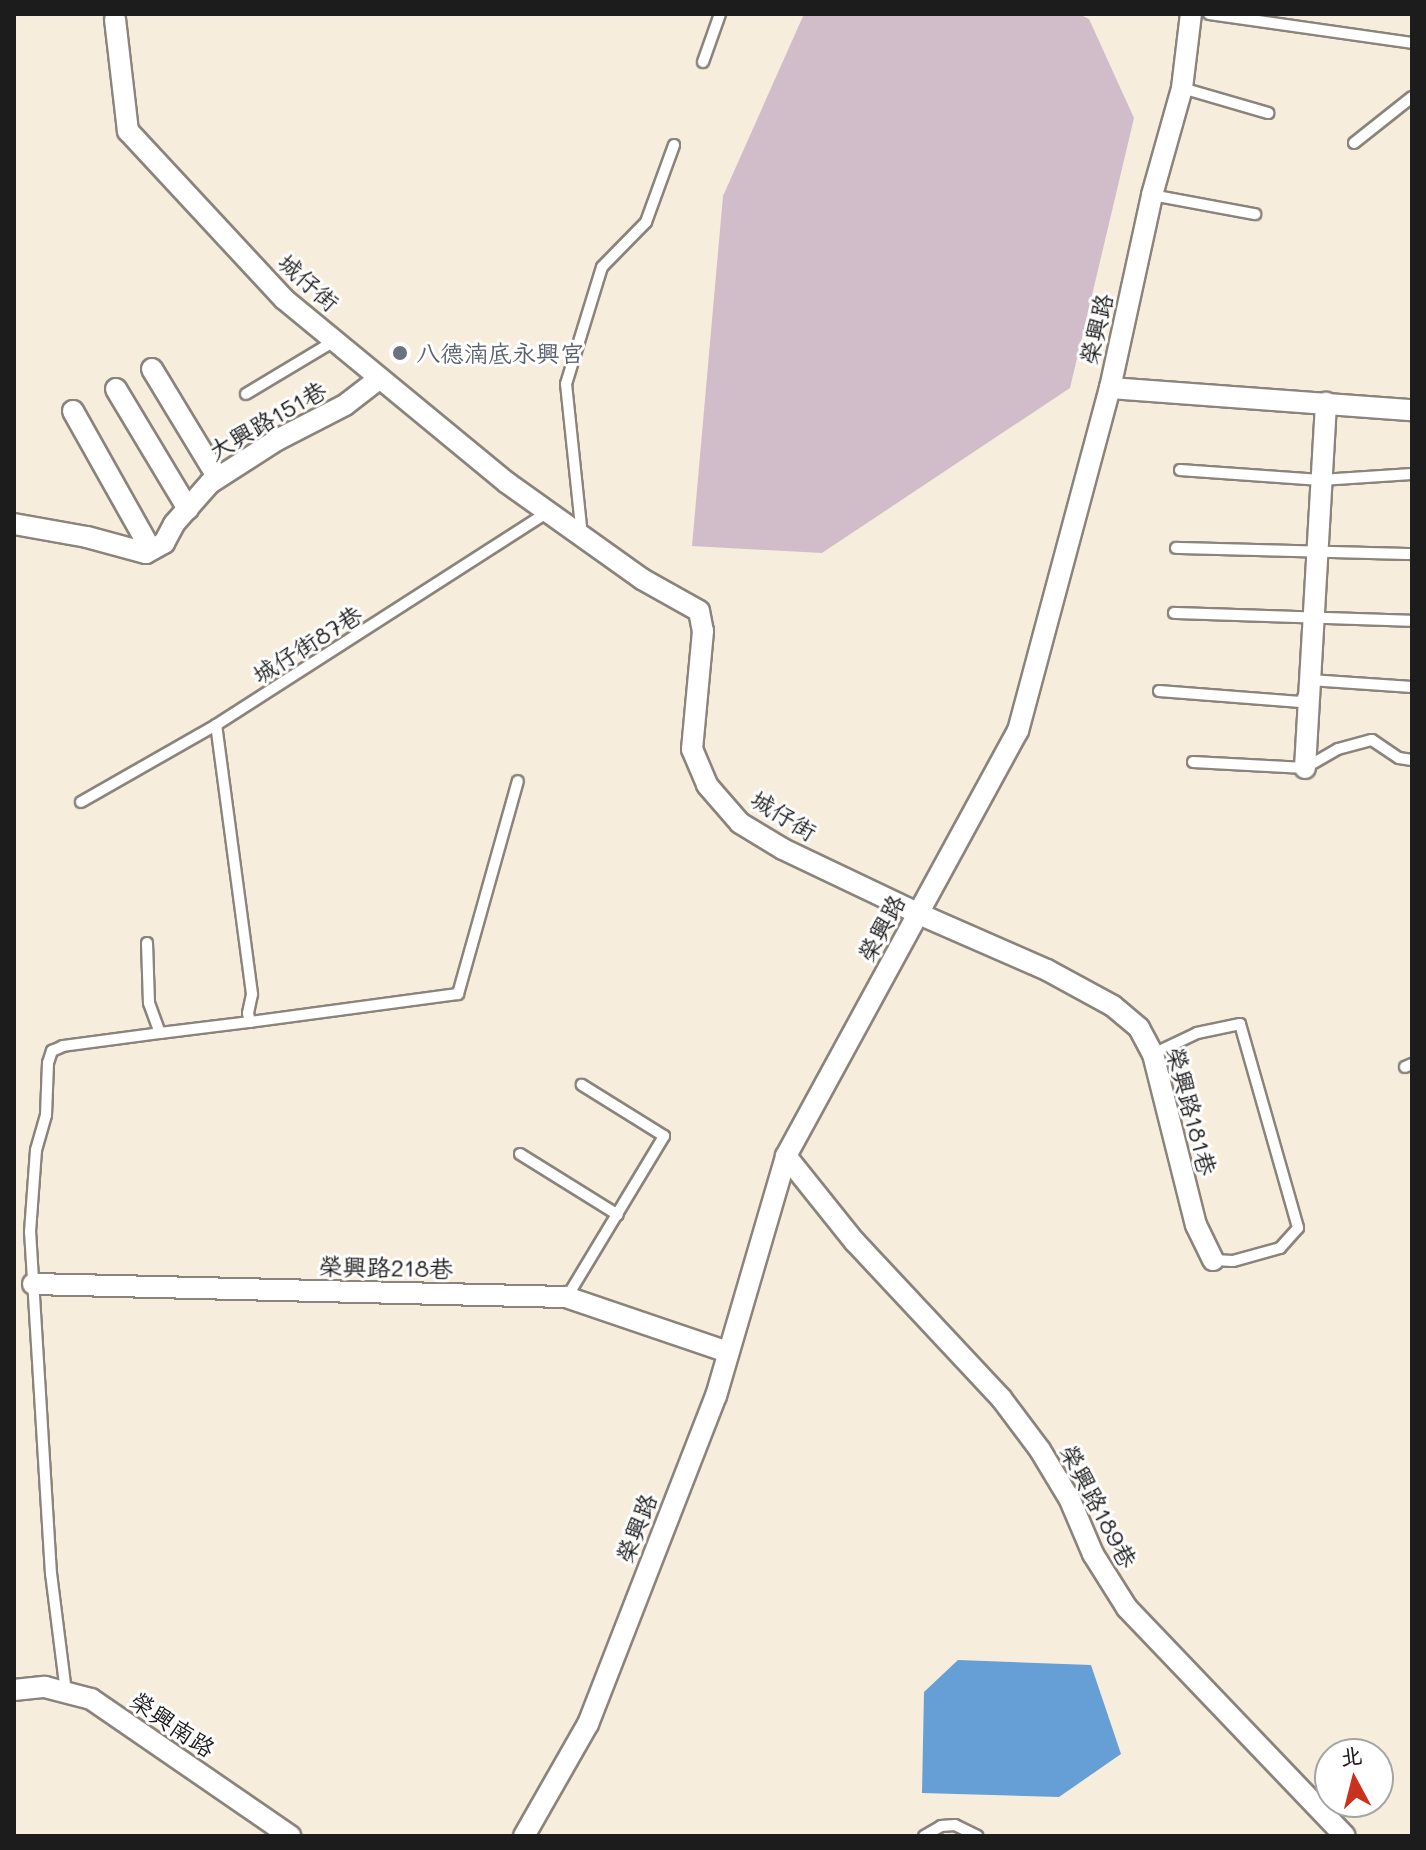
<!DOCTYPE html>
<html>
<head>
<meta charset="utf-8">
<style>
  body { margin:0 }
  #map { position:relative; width:1426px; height:1850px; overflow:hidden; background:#f7eddc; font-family:Mali,"LXGW WenKai TC",sans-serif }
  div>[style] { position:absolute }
  .industrial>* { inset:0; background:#d1bdc9 }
  .water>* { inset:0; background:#669fd5 }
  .roads { filter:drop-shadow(2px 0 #8a847c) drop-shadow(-2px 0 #8a847c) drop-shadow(0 2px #8a847c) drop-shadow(0 -2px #8a847c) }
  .service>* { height:10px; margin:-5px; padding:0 5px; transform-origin:5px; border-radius:5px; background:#fff }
  .minor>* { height:20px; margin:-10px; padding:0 10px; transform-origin:10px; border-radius:10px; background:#fff }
  .dots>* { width:22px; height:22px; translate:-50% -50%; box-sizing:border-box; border:4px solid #fff; border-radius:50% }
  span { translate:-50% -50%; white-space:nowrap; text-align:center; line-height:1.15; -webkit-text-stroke:6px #fff; paint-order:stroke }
  .street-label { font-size:24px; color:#1c1c1c }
  .worship-label { font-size:24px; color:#5b616d }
  .left { translate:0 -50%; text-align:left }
  .frame { position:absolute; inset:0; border:16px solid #1c1c1c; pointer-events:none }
  .north { position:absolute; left:1314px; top:1738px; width:80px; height:80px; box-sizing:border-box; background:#fff; border:2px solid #a4a4a4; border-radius:50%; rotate:353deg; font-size:22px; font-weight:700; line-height:32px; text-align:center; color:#1c1c1c }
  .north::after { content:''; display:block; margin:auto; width:28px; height:36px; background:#c8321e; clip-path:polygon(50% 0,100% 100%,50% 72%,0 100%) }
</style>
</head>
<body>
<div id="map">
  <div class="industrial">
    <i style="clip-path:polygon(804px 14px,1079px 14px,1089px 19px,1134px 118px,1070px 388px,822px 553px,692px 546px,723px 196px)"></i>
  </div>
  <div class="water">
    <i style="clip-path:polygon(958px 1660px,1091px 1665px,1121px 1754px,1059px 1797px,922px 1793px,924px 1692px)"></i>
  </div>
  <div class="roads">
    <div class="service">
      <i style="left:1209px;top:14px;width:205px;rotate:8.1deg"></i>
      <i style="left:703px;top:62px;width:51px;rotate:-70.5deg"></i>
      <i style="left:1182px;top:88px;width:90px;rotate:16.2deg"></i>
      <i style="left:1354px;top:143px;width:74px;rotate:-38.4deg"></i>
      <i style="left:1152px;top:195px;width:105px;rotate:10.5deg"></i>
      <i style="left:246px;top:394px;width:105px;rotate:-31deg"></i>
      <i style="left:1180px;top:470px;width:141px;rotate:4.1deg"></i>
      <i style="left:1321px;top:480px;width:91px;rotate:-3.8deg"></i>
      <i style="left:582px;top:536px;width:153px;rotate:-96deg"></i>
      <i style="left:566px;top:384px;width:122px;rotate:-72.9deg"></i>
      <i style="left:602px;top:267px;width:63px;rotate:-45.6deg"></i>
      <i style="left:646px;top:222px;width:82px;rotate:-70deg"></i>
      <i style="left:1176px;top:548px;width:236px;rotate:1.5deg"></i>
      <i style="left:1174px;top:613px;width:238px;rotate:1.9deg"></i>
      <i style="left:1310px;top:680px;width:102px;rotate:3.9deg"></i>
      <i style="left:1159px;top:691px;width:142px;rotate:4.4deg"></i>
      <i style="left:1301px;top:702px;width:8px;rotate:-67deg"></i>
      <i style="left:1193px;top:762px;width:112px;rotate:3.1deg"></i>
      <i style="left:1305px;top:768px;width:38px;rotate:-30deg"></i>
      <i style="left:1338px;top:749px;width:35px;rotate:-15deg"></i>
      <i style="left:1372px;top:740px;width:32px;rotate:34deg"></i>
      <i style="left:1399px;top:758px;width:13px;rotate:9deg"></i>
      <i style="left:81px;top:802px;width:155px;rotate:-29.7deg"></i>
      <i style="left:216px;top:725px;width:394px;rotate:-32.7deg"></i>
      <i style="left:147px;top:943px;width:60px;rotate:88.1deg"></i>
      <i style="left:149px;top:1003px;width:32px;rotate:70deg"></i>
      <i style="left:160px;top:1033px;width:91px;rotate:-7deg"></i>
      <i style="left:250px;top:1022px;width:9px;rotate:-103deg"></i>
      <i style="left:248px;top:1013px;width:19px;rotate:-78deg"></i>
      <i style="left:252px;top:994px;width:271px;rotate:-97.6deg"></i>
      <i style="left:250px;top:1022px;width:210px;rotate:-7.7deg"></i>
      <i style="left:458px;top:994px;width:221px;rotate:-74.3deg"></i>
      <i style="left:1153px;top:1054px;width:49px;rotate:-25.5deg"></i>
      <i style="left:1197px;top:1033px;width:44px;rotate:-11.8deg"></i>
      <i style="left:1240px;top:1024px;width:212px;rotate:74.1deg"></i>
      <i style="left:1298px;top:1228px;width:27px;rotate:132deg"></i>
      <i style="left:1280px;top:1248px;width:49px;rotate:164.5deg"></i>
      <i style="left:1233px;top:1261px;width:20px;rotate:-177deg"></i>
      <i style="left:1405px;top:1067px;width:8px;rotate:-23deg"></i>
      <i style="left:520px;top:1154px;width:115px;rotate:31.9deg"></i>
      <i style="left:567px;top:1297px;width:188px;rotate:-58.9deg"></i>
      <i style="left:664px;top:1136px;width:97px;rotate:-148.1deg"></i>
      <i style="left:66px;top:1692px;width:119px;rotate:-97.2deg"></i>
      <i style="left:51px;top:1574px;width:343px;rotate:-93.5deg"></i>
      <i style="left:30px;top:1232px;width:82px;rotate:-85.8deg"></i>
      <i style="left:36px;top:1150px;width:36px;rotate:-74deg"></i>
      <i style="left:46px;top:1115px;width:52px;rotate:-87.8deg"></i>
      <i style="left:48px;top:1063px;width:13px;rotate:-72deg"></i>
      <i style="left:52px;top:1051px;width:12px;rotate:-24deg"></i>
      <i style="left:63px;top:1046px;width:98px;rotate:-7.6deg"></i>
      <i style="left:924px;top:1836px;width:20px;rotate:-30deg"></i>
      <i style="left:941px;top:1826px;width:14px;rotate:-4deg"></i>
      <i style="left:955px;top:1825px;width:25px;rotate:26deg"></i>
    </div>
    <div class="minor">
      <i style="left:115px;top:19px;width:113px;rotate:83.4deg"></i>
      <i style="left:128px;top:131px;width:229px;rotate:47.1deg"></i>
      <i style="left:284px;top:299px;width:288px;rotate:39.5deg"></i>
      <i style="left:506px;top:482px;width:167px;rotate:35.5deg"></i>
      <i style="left:642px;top:579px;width:65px;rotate:29.3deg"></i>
      <i style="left:699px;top:611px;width:20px;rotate:79deg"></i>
      <i style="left:703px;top:631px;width:119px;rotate:95.3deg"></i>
      <i style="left:692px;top:749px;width:39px;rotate:67deg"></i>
      <i style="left:707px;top:785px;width:50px;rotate:49deg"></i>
      <i style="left:740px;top:823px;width:50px;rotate:31.2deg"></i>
      <i style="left:783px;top:849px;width:151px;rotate:25.5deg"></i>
      <i style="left:919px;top:914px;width:140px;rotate:23.6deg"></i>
      <i style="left:1047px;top:970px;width:75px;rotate:28.6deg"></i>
      <i style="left:1113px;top:1006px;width:34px;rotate:40deg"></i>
      <i style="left:1139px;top:1028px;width:30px;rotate:62deg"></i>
      <i style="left:1153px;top:1054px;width:176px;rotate:75.9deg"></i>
      <i style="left:1196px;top:1225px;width:39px;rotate:64deg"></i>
      <i style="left:152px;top:369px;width:127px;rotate:58.8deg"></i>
      <i style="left:1110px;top:388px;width:303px;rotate:4.2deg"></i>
      <i style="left:116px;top:389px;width:140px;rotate:59deg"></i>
      <i style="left:73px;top:411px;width:159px;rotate:60.7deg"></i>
      <i style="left:14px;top:524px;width:74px;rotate:10.1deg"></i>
      <i style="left:87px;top:537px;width:61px;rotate:15.2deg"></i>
      <i style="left:146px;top:553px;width:21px;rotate:-29deg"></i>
      <i style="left:164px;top:543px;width:21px;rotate:-62deg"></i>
      <i style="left:174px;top:524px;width:55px;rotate:-48.7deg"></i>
      <i style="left:210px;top:483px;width:80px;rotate:-32.7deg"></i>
      <i style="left:277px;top:440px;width:76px;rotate:-27.2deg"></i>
      <i style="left:345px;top:405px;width:44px;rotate:-37.6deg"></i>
      <i style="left:1305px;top:768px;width:366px;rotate:-86.7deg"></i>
      <i style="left:786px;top:1156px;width:110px;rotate:51.3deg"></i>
      <i style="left:855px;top:1242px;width:214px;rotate:46.9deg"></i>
      <i style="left:1001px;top:1398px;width:65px;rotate:53.1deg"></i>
      <i style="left:1040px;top:1450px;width:58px;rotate:59deg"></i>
      <i style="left:1070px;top:1500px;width:59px;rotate:66.9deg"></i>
      <i style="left:1093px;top:1554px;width:64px;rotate:57.8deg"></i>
      <i style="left:1127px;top:1608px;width:315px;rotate:46.3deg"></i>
      <i style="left:33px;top:1284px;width:533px;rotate:1.4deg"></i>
      <i style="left:566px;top:1297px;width:171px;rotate:18.8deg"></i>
      <i style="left:14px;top:1690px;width:31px;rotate:-6deg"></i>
      <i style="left:45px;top:1687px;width:48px;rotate:14.6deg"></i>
      <i style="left:91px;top:1699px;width:242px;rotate:34.5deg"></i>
      <i style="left:524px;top:1836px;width:129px;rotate:-60.3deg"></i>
      <i style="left:588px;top:1724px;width:352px;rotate:-68.7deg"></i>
      <i style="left:716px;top:1396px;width:250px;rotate:-73.7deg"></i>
      <i style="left:786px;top:1156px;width:484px;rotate:-61.4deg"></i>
      <i style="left:1018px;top:731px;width:355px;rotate:-75deg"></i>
      <i style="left:1110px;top:388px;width:198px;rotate:-77.7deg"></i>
      <i style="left:1152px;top:195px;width:111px;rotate:-74.3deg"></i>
      <i style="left:1182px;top:88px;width:75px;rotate:-83.1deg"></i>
    </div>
  </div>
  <div class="dots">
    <i style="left:400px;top:353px;background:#6b7280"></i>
  </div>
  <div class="street-label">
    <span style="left:309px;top:282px;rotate:42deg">城仔街</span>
    <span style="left:1096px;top:329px;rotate:-77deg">榮興路</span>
    <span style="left:267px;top:420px;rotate:-30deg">大興路151巷</span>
    <span style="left:307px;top:644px;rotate:-32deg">城仔街87巷</span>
    <span style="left:784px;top:815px;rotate:32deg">城仔街</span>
    <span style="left:881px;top:928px;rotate:-62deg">榮興路</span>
    <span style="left:1192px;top:1111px;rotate:75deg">榮興路181巷</span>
    <span style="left:386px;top:1267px;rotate:1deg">榮興路218巷</span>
    <span style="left:1099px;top:1506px;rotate:62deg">榮興路189巷</span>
    <span style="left:636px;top:1528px;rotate:-69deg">榮興路</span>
    <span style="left:173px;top:1724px;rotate:34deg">榮興南路</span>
  </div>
  <div class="worship-label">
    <span class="left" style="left:416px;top:353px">八德湳底永興宮</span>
  </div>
  <div class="frame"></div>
  <div class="north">北</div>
</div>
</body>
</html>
